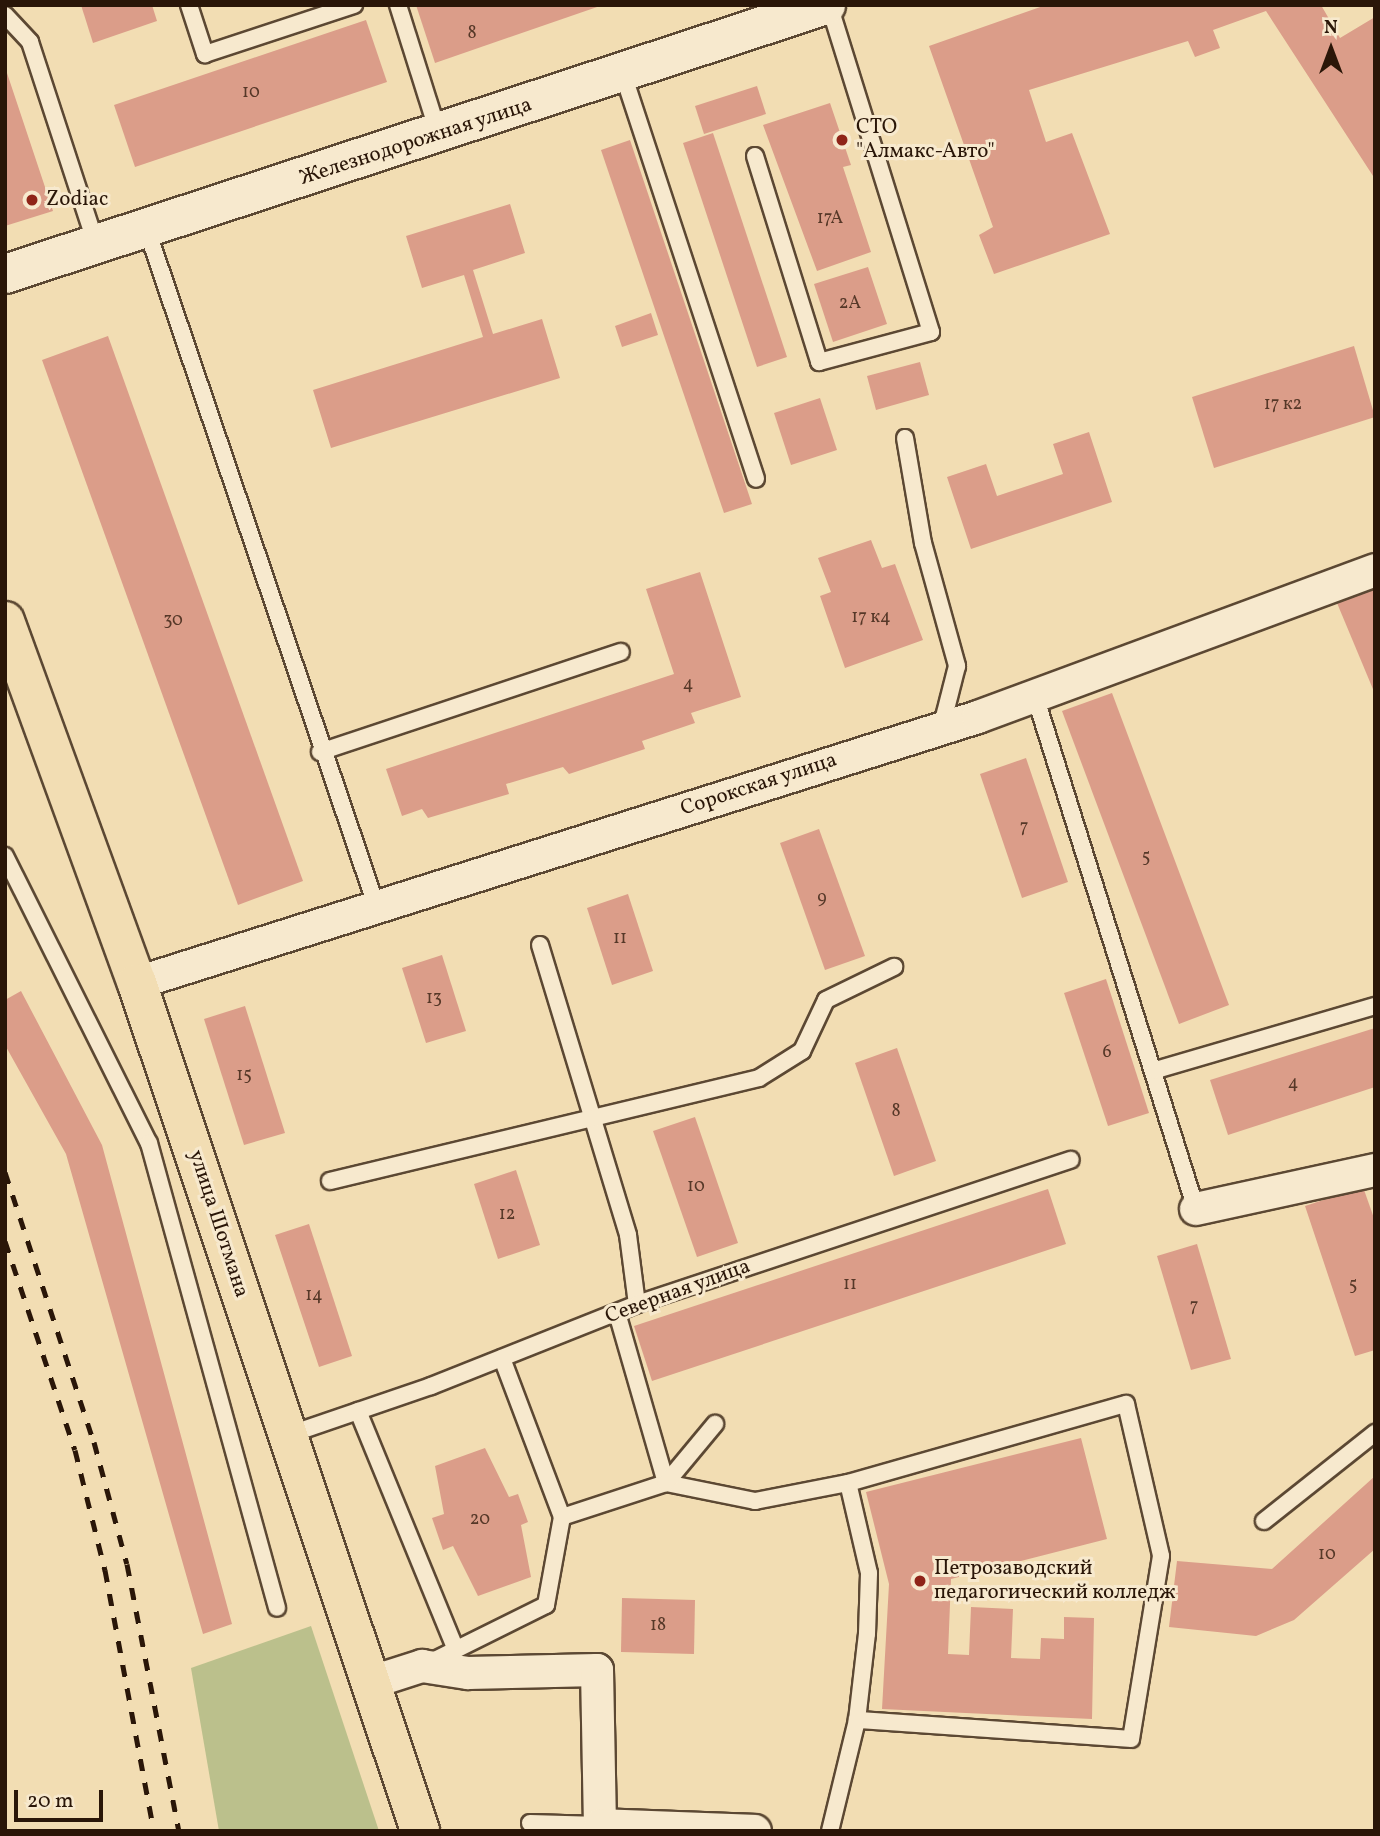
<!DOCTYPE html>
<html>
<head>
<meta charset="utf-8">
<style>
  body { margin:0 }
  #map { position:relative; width:1380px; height:1836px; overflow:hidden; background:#f2ddb3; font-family:Vollkorn,serif }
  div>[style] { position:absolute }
  .green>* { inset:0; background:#bbc08c }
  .building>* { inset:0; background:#db9d89 }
  .roads { filter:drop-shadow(2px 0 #5c4833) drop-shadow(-2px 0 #5c4833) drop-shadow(0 2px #5c4833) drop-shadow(0 -2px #5c4833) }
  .service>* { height:16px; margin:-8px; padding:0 8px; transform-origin:8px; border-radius:8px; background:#f7e9ce }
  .minor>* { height:32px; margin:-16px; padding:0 16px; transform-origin:16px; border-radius:16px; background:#f7e9ce }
  .tertiary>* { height:38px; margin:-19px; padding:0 19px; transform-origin:19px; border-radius:19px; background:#f7e9ce }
  .primary>* { height:38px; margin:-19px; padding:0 19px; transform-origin:19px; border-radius:19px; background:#f2ddb3 }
  .rail>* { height:5px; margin-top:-2.5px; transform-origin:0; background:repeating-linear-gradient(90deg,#2a1608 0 12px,transparent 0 24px) }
  .dots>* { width:19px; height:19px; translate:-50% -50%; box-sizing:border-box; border:4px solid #f7e9ce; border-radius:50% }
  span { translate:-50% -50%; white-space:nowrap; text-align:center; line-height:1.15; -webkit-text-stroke:6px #f7e9ce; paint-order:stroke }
  .number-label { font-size:18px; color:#563828 }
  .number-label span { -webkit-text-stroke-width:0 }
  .poi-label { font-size:21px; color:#2a1608 }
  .left { translate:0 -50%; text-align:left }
  .street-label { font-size:21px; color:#2a1608 }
  .frame { position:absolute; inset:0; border:7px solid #2a1608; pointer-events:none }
  .north { position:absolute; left:1296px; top:14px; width:70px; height:70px; -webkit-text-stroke:5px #f7e9ce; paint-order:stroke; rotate:0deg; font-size:19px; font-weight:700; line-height:28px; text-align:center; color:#2a1608 }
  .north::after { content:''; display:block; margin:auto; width:24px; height:32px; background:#2a1608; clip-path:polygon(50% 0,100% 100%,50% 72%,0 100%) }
  .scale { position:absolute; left:14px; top:1790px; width:89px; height:32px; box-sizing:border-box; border:4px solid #2a1608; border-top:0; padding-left:9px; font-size:21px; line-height:24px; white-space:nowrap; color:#2a1608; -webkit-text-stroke:5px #f7e9ce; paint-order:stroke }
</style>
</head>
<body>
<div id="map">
  <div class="green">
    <i style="clip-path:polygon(311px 1626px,379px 1831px,219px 1831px,191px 1668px)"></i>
  </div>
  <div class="building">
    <i style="clip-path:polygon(81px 5px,152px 5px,157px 21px,93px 43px)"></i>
    <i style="clip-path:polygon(416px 5px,600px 5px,600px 6px,435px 63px)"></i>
    <i style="clip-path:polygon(1046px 5px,1321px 5px,1340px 38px,1375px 17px,1375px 179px,1266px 11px,1213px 30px,1220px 48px,1195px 57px,1188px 41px,1029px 90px,1046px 142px,1072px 133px,1110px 234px,994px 274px,979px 235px,993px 227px,929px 46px)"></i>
    <i style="clip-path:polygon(366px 20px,387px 82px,135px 167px,114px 105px)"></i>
    <i style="clip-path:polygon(5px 67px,53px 211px,5px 226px)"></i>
    <i style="clip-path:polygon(757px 86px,766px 114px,704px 134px,695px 106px)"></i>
    <i style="clip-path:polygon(830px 103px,851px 165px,843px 167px,871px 252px,817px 271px,763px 125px)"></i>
    <i style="clip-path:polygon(713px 133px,787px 357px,757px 367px,683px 143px)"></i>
    <i style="clip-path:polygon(630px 140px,752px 504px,724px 513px,601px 150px)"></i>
    <i style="clip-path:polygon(510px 204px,525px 253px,473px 270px,493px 334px,542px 319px,560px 378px,331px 448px,313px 390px,483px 337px,464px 275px,422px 288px,406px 236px)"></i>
    <i style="clip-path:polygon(868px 267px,887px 324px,833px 342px,814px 284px)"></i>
    <i style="clip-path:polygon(651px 313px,658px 335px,622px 347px,615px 326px)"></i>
    <i style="clip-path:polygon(108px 336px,303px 881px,238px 905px,42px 360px)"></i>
    <i style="clip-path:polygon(1354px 346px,1375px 417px,1214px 468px,1192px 397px)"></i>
    <i style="clip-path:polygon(920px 362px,929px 395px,876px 410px,867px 376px)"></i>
    <i style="clip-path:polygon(820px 398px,837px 450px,791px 465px,774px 413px)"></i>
    <i style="clip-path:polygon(1089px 432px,1112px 502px,971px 549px,947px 477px,986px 464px,997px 496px,1063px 474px,1053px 444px)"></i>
    <i style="clip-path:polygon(871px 540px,882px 568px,895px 564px,923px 640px,845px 668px,820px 596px,831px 592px,818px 558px)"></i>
    <i style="clip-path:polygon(700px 572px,741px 697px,691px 713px,695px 723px,642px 741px,645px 749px,569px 774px,563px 767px,506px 784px,509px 794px,428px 818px,422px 809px,402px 816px,386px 769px,674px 674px,646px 589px)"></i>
    <i style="clip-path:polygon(1375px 588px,1375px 694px,1337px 603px)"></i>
    <i style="clip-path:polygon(1112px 693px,1229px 1005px,1179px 1024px,1062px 711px)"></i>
    <i style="clip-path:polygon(1026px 758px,1068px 882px,1022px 898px,980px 774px)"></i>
    <i style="clip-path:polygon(819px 829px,865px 956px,825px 970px,780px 843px)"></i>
    <i style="clip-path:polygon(628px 894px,653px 971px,612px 985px,587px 908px)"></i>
    <i style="clip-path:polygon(442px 955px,466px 1031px,426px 1043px,402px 968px)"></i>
    <i style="clip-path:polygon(1106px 979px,1149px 1113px,1108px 1126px,1064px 993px)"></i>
    <i style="clip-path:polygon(21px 991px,102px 1145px,232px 1624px,203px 1634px,66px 1154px,5px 1045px,5px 1000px)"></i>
    <i style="clip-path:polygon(245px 1006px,285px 1133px,244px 1145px,204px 1019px)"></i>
    <i style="clip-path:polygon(1375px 1028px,1375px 1087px,1228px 1135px,1210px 1080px)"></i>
    <i style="clip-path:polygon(897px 1048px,936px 1161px,894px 1176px,855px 1063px)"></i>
    <i style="clip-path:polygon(695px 1117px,738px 1243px,697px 1257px,653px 1131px)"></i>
    <i style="clip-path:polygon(516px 1170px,540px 1245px,498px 1259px,474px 1184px)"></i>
    <i style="clip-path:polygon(1363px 1187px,1375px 1221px,1375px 1350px,1355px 1356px,1305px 1206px)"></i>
    <i style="clip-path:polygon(1048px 1189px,1066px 1244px,652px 1381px,634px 1326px)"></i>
    <i style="clip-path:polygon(309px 1224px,352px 1356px,319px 1367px,275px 1235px)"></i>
    <i style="clip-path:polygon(1197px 1244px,1231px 1359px,1191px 1370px,1157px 1256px)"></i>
    <i style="clip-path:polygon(1081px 1438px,1107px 1539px,951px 1579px,948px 1654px,969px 1655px,971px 1607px,1013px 1609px,1011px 1658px,1040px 1659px,1041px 1638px,1064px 1639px,1064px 1617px,1094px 1618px,1092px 1719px,882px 1709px,889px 1584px,866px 1492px)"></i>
    <i style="clip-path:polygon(485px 1448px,509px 1497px,518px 1494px,528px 1522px,521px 1525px,531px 1577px,478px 1596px,453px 1546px,443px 1550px,432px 1518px,444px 1514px,435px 1466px)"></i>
    <i style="clip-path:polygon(1375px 1476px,1375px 1549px,1294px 1620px,1256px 1636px,1169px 1627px,1177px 1561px,1272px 1569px)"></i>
    <i style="clip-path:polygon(622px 1598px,695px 1600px,694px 1654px,621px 1652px)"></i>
  </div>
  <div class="roads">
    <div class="service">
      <i style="left:189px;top:5px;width:52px;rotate:71.9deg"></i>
      <i style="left:205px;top:54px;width:157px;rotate:-18.2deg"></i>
      <i style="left:398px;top:5px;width:133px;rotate:72.5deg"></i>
      <i style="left:5px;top:15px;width:37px;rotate:47deg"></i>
      <i style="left:30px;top:42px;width:213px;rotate:71.9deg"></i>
      <i style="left:623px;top:74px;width:426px;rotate:71.8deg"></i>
      <i style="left:755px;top:156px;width:216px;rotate:72.7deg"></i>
      <i style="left:819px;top:362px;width:116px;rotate:-15deg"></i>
      <i style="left:931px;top:332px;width:343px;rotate:-107.3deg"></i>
      <i style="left:147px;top:230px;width:716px;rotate:71.26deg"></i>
      <i style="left:905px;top:438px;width:107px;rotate:80.3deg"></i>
      <i style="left:923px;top:543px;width:128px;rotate:74.5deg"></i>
      <i style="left:957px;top:666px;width:65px;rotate:104.3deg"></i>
      <i style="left:1035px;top:696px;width:538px;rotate:72.58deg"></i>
      <i style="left:320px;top:752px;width:317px;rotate:-18.4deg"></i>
      <i style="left:5px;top:856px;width:321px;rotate:63.4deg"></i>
      <i style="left:149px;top:1143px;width:482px;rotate:74.6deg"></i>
      <i style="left:540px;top:945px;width:303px;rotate:73.1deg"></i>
      <i style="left:628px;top:1235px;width:70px;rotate:82.6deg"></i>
      <i style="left:1156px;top:1070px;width:228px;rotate:-16.3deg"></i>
      <i style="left:330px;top:1181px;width:441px;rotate:-13.5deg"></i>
      <i style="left:759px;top:1078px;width:51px;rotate:-32.1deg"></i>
      <i style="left:802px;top:1051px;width:56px;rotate:-64.8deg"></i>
      <i style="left:826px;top:1000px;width:76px;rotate:-25.9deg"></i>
      <i style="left:617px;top:1313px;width:177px;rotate:73.9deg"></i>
      <i style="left:666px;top:1483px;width:91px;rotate:11.4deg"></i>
      <i style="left:755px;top:1501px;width:95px;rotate:-11deg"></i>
      <i style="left:848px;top:1483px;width:289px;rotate:-15.9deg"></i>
      <i style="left:1126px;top:1404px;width:156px;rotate:77deg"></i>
      <i style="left:1161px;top:1556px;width:185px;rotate:99.3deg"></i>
      <i style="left:1131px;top:1739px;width:275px;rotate:-176deg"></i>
      <i style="left:358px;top:1411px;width:258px;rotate:67.7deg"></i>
      <i style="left:288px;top:1435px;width:151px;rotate:-18.9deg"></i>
      <i style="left:431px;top:1386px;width:222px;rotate:-21.7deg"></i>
      <i style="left:637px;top:1304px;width:457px;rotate:-18.4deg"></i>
      <i style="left:562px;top:1517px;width:109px;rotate:-18.1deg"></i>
      <i style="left:666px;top:1483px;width:77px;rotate:-50.3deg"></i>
      <i style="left:1264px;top:1521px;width:142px;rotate:-38.4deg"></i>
      <i style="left:427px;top:1664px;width:133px;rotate:-26.4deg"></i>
      <i style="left:546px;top:1605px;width:89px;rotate:-79.7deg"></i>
      <i style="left:562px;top:1517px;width:170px;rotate:-110.7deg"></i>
      <i style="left:530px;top:1823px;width:70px;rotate:1.6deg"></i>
      <i style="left:830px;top:1831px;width:114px;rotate:-76.3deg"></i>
      <i style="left:857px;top:1720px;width:87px;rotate:-83.4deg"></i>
      <i style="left:867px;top:1634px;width:61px;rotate:-88.1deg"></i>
      <i style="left:869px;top:1573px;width:92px;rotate:-103.1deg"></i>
    </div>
    <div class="minor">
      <i style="left:137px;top:983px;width:882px;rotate:-17.55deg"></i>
      <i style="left:978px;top:717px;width:423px;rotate:-20.3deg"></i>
      <i style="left:1196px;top:1209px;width:183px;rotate:-12.3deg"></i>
      <i style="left:369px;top:1683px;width:56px;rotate:-17.8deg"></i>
      <i style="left:422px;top:1666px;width:47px;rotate:8.7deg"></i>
      <i style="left:468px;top:1673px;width:129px;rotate:-1.3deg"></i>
      <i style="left:597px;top:1670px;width:155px;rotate:88.9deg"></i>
      <i style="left:600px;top:1825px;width:155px;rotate:2.2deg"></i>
    </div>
    <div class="tertiary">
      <i style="left:5px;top:274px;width:864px;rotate:-18.14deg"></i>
    </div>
    <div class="primary">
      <i style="left:5px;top:621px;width:385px;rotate:70deg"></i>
      <i style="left:137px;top:983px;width:894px;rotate:71.54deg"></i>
    </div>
  </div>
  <div class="rail">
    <i style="left:5px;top:1172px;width:284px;rotate:71.8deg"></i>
    <i style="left:94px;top:1442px;width:126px;rotate:74.9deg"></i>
    <i style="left:127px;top:1564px;width:272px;rotate:79deg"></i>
    <i style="left:5px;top:1241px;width:220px;rotate:71.5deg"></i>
    <i style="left:75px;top:1450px;width:124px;rotate:76deg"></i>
    <i style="left:105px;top:1570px;width:266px;rotate:79.4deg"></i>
  </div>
  <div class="dots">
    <i style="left:842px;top:140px;background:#8f2418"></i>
    <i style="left:32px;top:200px;background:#8f2418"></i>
    <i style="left:920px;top:1581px;background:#8f2418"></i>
  </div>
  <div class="number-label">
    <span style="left:472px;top:34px">8</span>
    <span style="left:251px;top:93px">10</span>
    <span style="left:830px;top:219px">17А</span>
    <span style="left:850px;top:304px">2А</span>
    <span style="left:1283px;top:405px">17 к2</span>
    <span style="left:871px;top:618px">17 к4</span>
    <span style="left:173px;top:621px">30</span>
    <span style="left:688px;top:685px">4</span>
    <span style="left:1024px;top:828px">7</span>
    <span style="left:1146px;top:858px">5</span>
    <span style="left:822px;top:899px">9</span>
    <span style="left:620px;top:939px">11</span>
    <span style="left:434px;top:999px">13</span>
    <span style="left:1107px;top:1053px">6</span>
    <span style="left:244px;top:1076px">15</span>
    <span style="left:1293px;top:1084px">4</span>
    <span style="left:896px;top:1112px">8</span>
    <span style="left:696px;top:1187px">10</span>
    <span style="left:507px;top:1215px">12</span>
    <span style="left:850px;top:1285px">11</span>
    <span style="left:1353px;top:1286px">5</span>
    <span style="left:314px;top:1296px">14</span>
    <span style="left:1194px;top:1307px">7</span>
    <span style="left:480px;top:1520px">20</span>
    <span style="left:1327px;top:1555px">10</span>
    <span style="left:658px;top:1626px">18</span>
  </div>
  <div class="poi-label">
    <span class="left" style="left:856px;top:140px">СТО<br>"Алмакс-Авто"</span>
    <span class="left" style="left:46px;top:200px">Zodiac</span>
    <span class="left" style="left:934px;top:1581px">Петрозаводский<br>педагогический колледж</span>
  </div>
  <div class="street-label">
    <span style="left:416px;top:142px;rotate:-18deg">Железнодорожная улица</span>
    <span style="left:759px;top:785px;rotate:-18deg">Сорокская улица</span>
    <span style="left:218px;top:1224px;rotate:72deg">улица Шотмана</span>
    <span style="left:678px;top:1292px;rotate:-20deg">Северная улица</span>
  </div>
  <div class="frame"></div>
  <div class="north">N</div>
  <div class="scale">20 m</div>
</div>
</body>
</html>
